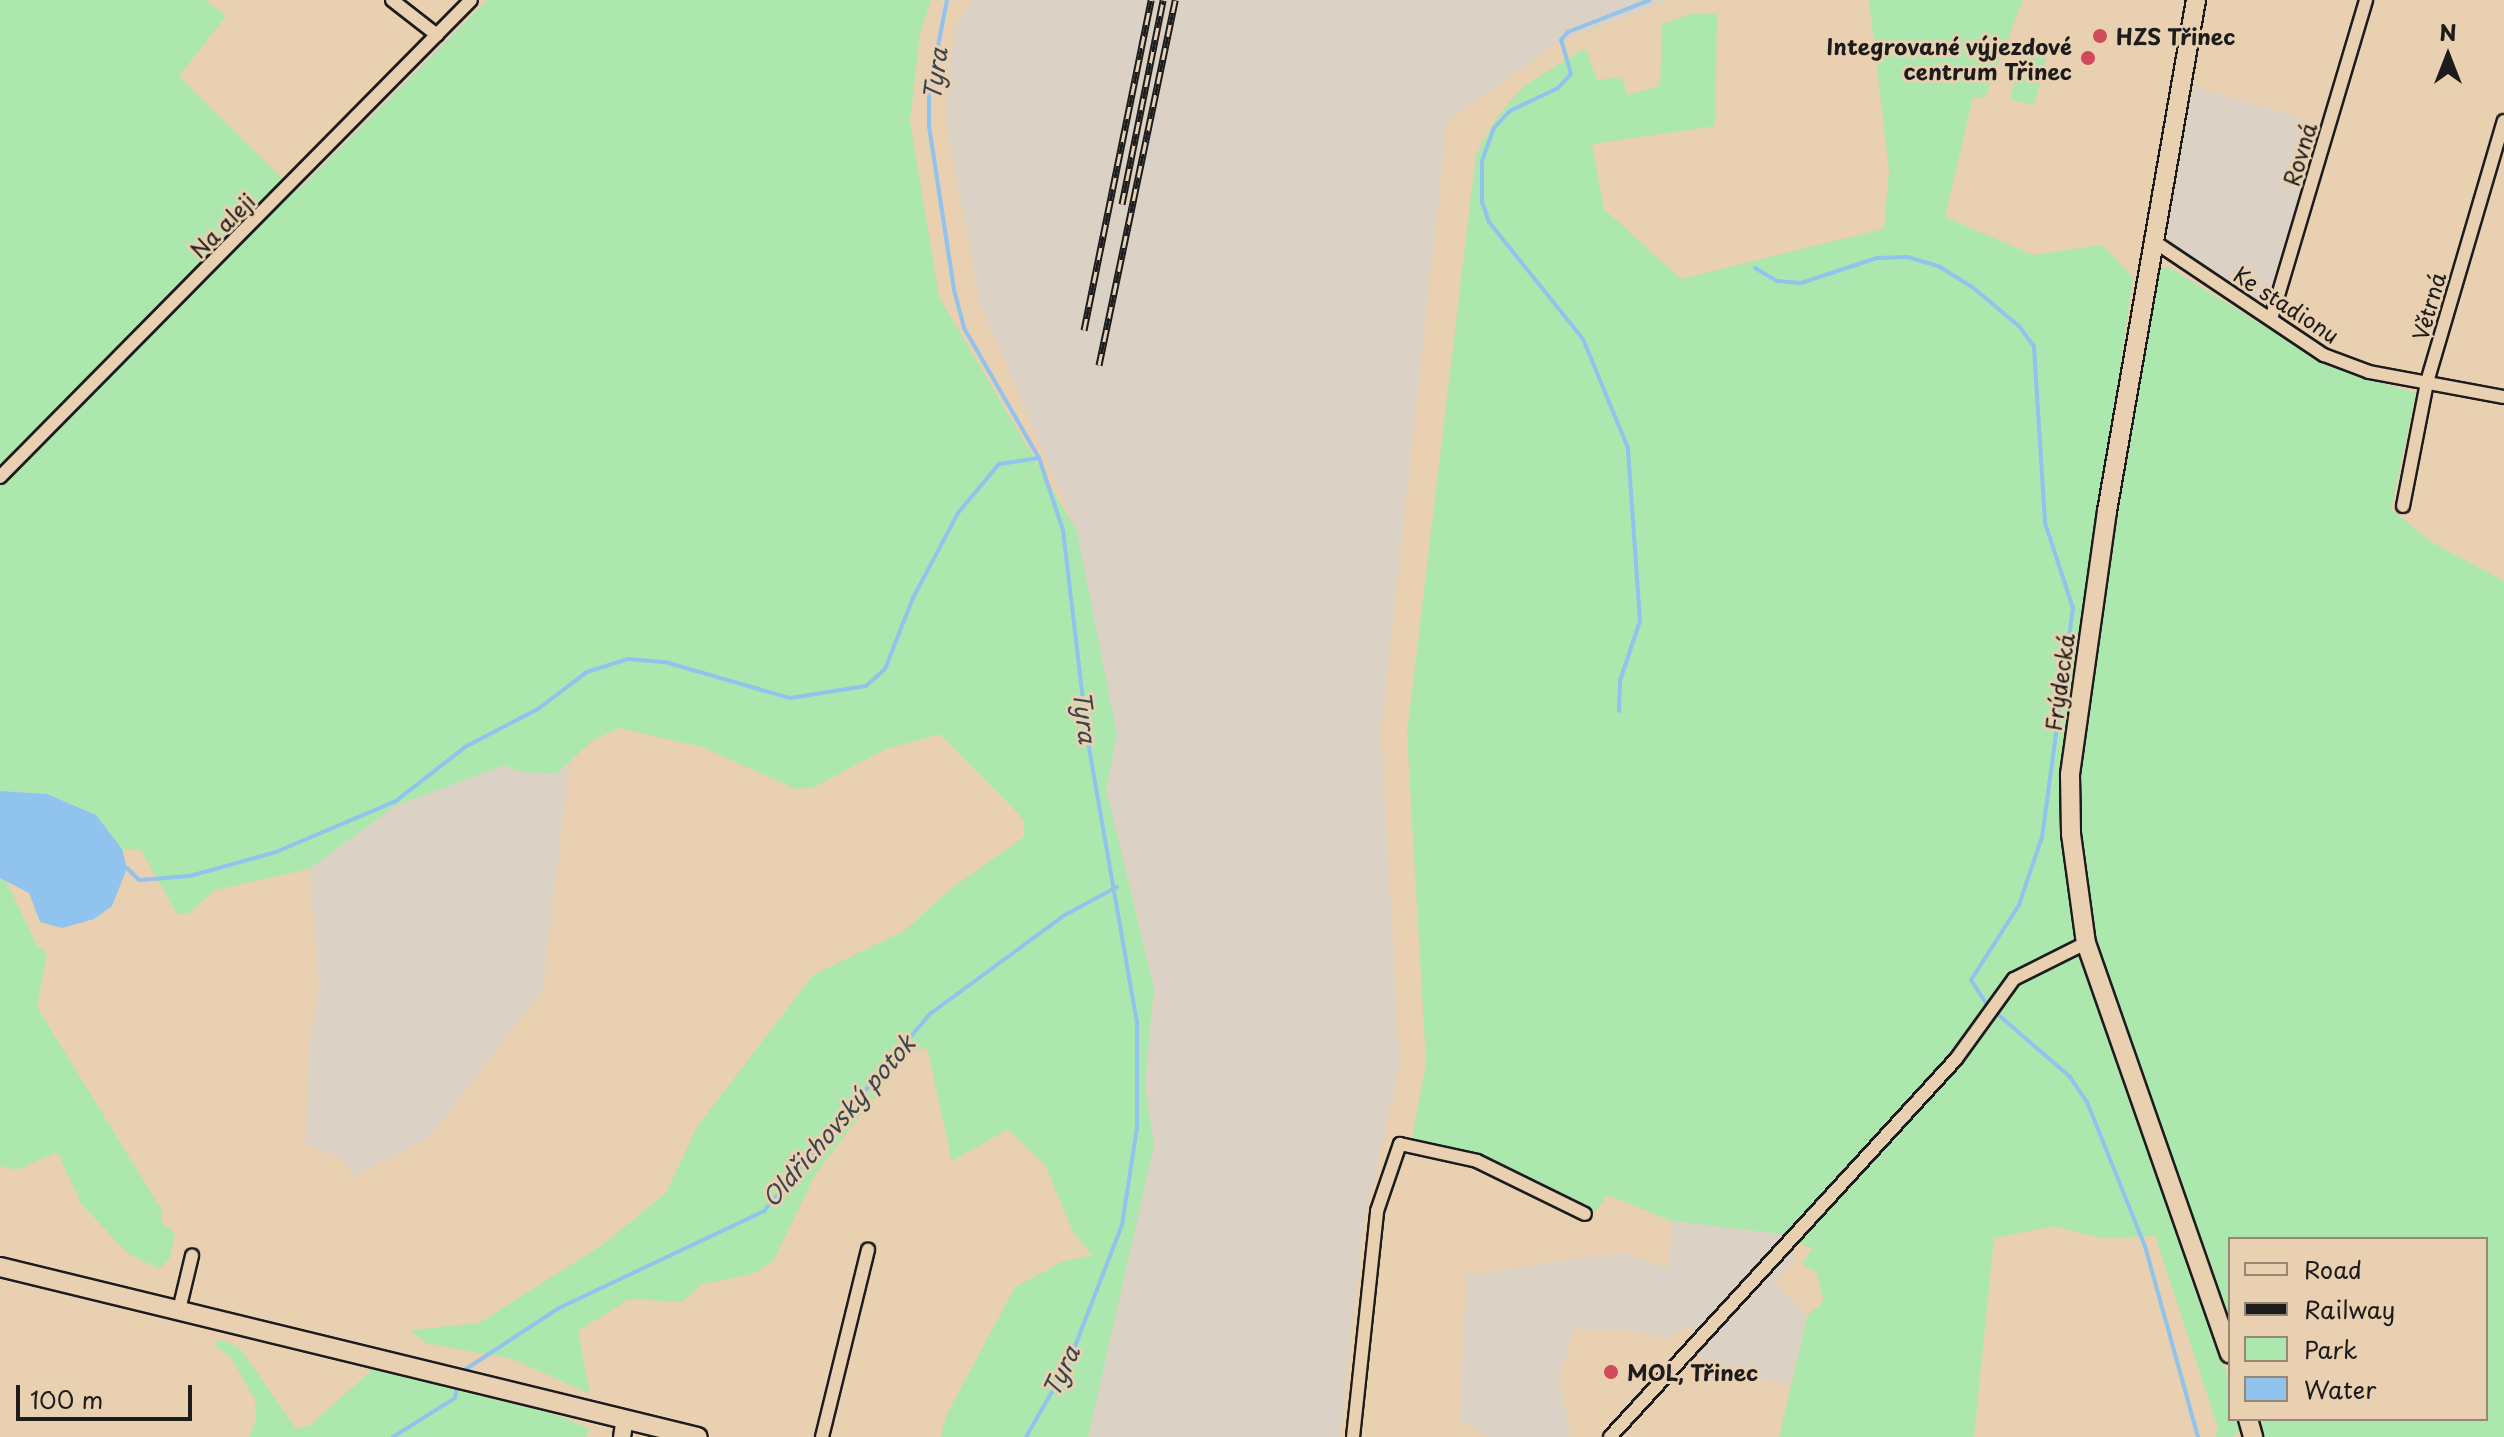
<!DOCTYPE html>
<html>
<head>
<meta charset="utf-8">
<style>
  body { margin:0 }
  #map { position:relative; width:2504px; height:1437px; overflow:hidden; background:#e8d0b0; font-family:"Playpen Sans",sans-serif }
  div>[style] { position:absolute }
  .built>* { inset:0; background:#dbd1c5 }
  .green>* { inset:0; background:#ace8ae }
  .water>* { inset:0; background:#90c3ed }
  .stream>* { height:4px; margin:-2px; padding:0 2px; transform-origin:2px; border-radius:2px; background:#90c3ed }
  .roads { filter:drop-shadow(2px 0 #1c1c1c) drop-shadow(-2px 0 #1c1c1c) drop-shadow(0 2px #1c1c1c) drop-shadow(0 -2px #1c1c1c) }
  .minor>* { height:12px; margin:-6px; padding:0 6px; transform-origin:6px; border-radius:6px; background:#e8d0b0 }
  .tertiary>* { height:16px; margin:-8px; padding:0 8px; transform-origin:8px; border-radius:8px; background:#e8d0b0 }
  .secondary>* { height:18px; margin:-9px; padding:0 9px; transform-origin:9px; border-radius:9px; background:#e8d0b0 }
  .rail>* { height:7px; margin-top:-3.5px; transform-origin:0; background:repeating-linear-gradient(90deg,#e8d0b0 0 12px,#1c1c1c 0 24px); box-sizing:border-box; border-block:2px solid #1c1c1c }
  .dots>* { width:22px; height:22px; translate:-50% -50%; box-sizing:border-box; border:4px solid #e8d0b0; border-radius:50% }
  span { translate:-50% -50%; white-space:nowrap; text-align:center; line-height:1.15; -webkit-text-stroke:6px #e8d0b0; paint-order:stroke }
  .poi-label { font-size:22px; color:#1c1c1c; font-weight:700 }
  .left { translate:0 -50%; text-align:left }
  .right { translate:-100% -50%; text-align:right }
  .street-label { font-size:22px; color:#1c1c1c }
  .water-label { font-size:24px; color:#394650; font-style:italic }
  .legend { position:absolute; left:2228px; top:1237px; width:260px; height:184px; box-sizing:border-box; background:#e8d0b0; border:2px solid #968875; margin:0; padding:10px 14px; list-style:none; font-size:24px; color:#1c1c1c }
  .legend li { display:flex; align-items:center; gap:16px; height:40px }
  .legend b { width:40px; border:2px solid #968875 }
  .north { position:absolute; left:2408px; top:16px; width:80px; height:80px; -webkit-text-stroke:6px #e8d0b0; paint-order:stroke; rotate:0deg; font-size:22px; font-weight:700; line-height:32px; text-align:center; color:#1c1c1c }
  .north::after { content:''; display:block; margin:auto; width:28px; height:36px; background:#1c1c1c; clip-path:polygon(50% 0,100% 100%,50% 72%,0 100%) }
  .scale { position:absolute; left:16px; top:1385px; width:176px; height:36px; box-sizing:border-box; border:4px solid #1c1c1c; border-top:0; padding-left:10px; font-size:24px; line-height:28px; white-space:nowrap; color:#1c1c1c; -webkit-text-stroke:6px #e8d0b0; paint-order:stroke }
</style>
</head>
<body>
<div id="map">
  <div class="built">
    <i style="clip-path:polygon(973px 0,1670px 0,1556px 43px,1447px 122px,1381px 732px,1400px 1065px,1364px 1224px,1340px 1437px,1088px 1437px,1154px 1146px,1145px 1085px,1154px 987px,1106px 790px,1117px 735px,1077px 531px,980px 303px,945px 117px,954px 29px)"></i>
    <i style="clip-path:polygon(2191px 85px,2322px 125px,2275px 287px,2260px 303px,2178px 250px,2164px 228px)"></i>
    <i style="clip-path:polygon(570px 761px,542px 991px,428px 1138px,353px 1177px,344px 1159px,306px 1144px,309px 1048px,320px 988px,309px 869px,395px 806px,505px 765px,519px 772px,556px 774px)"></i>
    <i style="clip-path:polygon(1672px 1221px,1783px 1234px,1795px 1259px,1775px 1282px,1807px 1316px,1789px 1386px,1702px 1363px,1690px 1325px,1664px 1339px,1629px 1329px,1575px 1329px,1559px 1376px,1570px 1437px,1487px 1437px,1460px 1420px,1466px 1275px,1623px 1252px,1668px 1269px)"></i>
  </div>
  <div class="green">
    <i style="clip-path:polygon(0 0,205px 0,226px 16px,179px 76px,296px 192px,487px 0,931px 0,920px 33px,910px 121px,939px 297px,1077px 531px,1117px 735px,1106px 790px,1154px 987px,1145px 1085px,1154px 1146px,1088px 1437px,941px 1437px,946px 1416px,1015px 1287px,1062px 1262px,1092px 1255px,1073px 1232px,1045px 1165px,1008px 1129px,952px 1161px,927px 1048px,910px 1052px,816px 1173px,773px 1261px,752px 1274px,702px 1284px,682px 1302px,629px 1299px,578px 1331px,590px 1394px,512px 1359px,426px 1343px,410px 1330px,479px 1323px,605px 1243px,666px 1193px,697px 1127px,813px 975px,904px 931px,953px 887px,1024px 837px,1024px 820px,940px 734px,886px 749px,814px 787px,796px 789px,702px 747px,619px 728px,593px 740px,556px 774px,519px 772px,505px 765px,395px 806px,309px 869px,215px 890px,189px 913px,177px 914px,141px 850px,122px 849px,96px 815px,47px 794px,0 791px)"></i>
    <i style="clip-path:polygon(1869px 0,2023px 0,1985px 98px,1973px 97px,1945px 217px,2033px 255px,2102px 245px,2133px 277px,2062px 774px,2062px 835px,2078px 945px,2227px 1374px,2230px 1419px,2239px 1419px,2243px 1433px,2235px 1432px,2233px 1437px,2215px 1437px,2218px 1428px,2155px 1236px,2101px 1238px,2054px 1226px,1994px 1238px,1974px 1437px,1779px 1437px,1807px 1316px,1824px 1301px,1816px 1272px,1802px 1264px,1812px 1249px,1783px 1234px,1672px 1221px,1607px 1195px,1595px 1213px,1489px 1161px,1412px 1139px,1426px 1062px,1407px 734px,1476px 154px,1497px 117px,1523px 87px,1573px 55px,1586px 49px,1597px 80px,1621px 77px,1628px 95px,1660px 86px,1662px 24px,1693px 13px,1717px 14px,1715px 126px,1592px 144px,1604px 209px,1681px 279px,1884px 229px,1889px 171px)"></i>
    <i style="clip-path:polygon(2022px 52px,2046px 58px,2034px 105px,2010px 99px)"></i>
    <i style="clip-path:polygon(2156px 266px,2170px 268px,2330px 367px,2416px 393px,2391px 509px,2431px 542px,2504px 581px,2504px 1437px,2262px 1437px,2257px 1419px,2486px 1419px,2486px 1239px,2230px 1239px,2230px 1326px,2095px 941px,2080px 834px,2079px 776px)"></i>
    <i style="clip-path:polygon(0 878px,6px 881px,38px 947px,47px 954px,37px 1007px,161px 1209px,162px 1223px,175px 1233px,170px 1258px,159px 1269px,129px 1254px,82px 1205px,57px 1152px,17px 1170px,0 1166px)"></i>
    <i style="clip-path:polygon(221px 1340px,240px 1348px,296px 1429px,310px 1425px,373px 1369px,554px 1414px,590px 1429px,586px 1437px,249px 1437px,256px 1420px,255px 1400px,231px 1357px,213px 1344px)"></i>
  </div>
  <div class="water">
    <i style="clip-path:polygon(0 791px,47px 794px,96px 815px,122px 849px,127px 868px,112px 906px,94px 919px,62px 928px,40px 922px,29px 893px,0 878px)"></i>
  </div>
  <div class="stream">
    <i style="left:947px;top:0;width:95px;rotate:101deg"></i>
    <i style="left:929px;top:93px;width:33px;rotate:90deg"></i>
    <i style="left:929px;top:126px;width:166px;rotate:81.3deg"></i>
    <i style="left:954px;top:290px;width:39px;rotate:75deg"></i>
    <i style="left:964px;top:328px;width:150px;rotate:60deg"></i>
    <i style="left:1039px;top:458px;width:76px;rotate:71.6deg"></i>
    <i style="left:1063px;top:530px;width:213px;rotate:83.3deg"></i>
    <i style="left:1088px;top:742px;width:284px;rotate:80.1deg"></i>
    <i style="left:1137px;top:1022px;width:106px;rotate:90deg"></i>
    <i style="left:1137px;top:1128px;width:98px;rotate:98.8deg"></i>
    <i style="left:1122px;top:1225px;width:149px;rotate:111.2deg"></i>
    <i style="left:1068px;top:1364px;width:84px;rotate:119.9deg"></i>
    <i style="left:1755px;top:268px;width:26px;rotate:31deg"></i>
    <i style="left:1777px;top:281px;width:24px;rotate:5deg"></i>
    <i style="left:1801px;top:283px;width:80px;rotate:-18.2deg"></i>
    <i style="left:1877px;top:258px;width:31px;rotate:-2deg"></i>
    <i style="left:1908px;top:257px;width:34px;rotate:17deg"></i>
    <i style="left:1940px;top:267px;width:36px;rotate:32deg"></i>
    <i style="left:1971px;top:286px;width:62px;rotate:39.8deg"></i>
    <i style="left:2019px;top:326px;width:26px;rotate:54deg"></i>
    <i style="left:2034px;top:347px;width:176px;rotate:86.4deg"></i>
    <i style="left:2045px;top:523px;width:89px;rotate:71.8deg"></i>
    <i style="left:2073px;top:608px;width:231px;rotate:97.7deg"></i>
    <i style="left:2042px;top:837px;width:72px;rotate:108.7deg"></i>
    <i style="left:2019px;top:905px;width:89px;rotate:122.6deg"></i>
    <i style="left:1971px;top:980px;width:30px;rotate:57deg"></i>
    <i style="left:1987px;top:1005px;width:110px;rotate:40.9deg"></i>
    <i style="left:2070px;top:1077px;width:30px;rotate:56deg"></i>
    <i style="left:2087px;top:1102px;width:155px;rotate:68.1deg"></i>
    <i style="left:2145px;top:1246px;width:198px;rotate:74.5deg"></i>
    <i style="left:1619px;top:711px;width:30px;rotate:-88deg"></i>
    <i style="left:1620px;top:681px;width:63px;rotate:-71.6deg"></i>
    <i style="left:1640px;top:621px;width:173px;rotate:-94deg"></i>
    <i style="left:1628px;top:448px;width:118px;rotate:-112.4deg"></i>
    <i style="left:1583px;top:339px;width:150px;rotate:-128.8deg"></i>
    <i style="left:1489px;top:222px;width:21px;rotate:-109deg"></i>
    <i style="left:1482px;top:202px;width:41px;rotate:-90deg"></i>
    <i style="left:1482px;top:161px;width:35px;rotate:-70deg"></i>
    <i style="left:1494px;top:128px;width:23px;rotate:-47deg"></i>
    <i style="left:1510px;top:111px;width:53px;rotate:-25.6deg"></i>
    <i style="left:1558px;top:88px;width:19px;rotate:-47deg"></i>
    <i style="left:1571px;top:74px;width:35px;rotate:-106deg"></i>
    <i style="left:1561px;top:40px;width:11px;rotate:-49deg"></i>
    <i style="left:1568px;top:32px;width:88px;rotate:-21.3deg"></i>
    <i style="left:127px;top:868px;width:17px;rotate:45deg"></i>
    <i style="left:139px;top:880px;width:51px;rotate:-4.5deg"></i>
    <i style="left:190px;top:876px;width:89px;rotate:-15.6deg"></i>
    <i style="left:276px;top:852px;width:130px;rotate:-23deg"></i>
    <i style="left:396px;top:801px;width:88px;rotate:-38deg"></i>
    <i style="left:465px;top:747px;width:82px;rotate:-27.5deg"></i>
    <i style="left:538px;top:709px;width:61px;rotate:-37.1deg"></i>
    <i style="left:587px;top:672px;width:43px;rotate:-17.6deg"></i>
    <i style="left:628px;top:659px;width:37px;rotate:5deg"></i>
    <i style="left:665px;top:662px;width:130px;rotate:16.1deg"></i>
    <i style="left:790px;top:698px;width:77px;rotate:-9deg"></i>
    <i style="left:866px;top:686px;width:25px;rotate:-42deg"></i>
    <i style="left:885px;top:669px;width:76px;rotate:-68.5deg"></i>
    <i style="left:913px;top:598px;width:96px;rotate:-62.1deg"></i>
    <i style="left:958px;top:513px;width:64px;rotate:-50.1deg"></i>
    <i style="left:999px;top:464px;width:40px;rotate:-8.5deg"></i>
    <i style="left:460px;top:1373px;width:118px;rotate:-33.3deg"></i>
    <i style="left:559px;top:1308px;width:227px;rotate:-25.3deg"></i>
    <i style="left:764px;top:1211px;width:258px;rotate:-49.9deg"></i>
    <i style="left:930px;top:1014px;width:167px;rotate:-36.3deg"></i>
    <i style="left:1065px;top:915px;width:59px;rotate:-28.3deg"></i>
    <i style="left:393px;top:1437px;width:73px;rotate:-32.2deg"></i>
    <i style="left:455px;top:1398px;width:13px;rotate:-81deg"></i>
  </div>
  <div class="roads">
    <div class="minor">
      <i style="left:392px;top:0;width:57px;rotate:37.9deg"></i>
      <i style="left:2152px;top:240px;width:207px;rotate:33.8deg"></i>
      <i style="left:2324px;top:355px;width:48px;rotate:20.7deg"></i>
      <i style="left:2369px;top:372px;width:137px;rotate:10.5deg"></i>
      <i style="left:2271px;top:319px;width:333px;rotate:-73.4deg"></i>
      <i style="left:0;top:477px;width:670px;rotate:-45.36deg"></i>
      <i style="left:2403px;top:506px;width:126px;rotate:-79deg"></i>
      <i style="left:2427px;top:382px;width:272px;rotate:-73.6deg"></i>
      <i style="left:179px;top:1310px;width:56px;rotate:-76.5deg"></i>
      <i style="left:822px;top:1437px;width:193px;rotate:-76.2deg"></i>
      <i style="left:1353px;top:1437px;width:227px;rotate:-83.9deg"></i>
      <i style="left:1377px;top:1211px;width:71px;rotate:-71.1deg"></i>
      <i style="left:1400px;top:1144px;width:79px;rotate:12.4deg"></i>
      <i style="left:1477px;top:1161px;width:120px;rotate:26.1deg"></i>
      <i style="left:1610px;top:1437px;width:512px;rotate:-47.53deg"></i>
      <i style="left:1956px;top:1059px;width:99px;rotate:-54.1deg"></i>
      <i style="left:2014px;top:979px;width:80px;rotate:-26.6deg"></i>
    </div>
    <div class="tertiary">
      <i style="left:622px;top:1437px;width:18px;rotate:-81deg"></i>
    </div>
    <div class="secondary">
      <i style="left:2196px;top:0;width:519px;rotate:99.88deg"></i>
      <i style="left:2107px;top:511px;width:267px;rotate:98deg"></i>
      <i style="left:2070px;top:775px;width:59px;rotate:89deg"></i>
      <i style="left:2071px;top:834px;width:110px;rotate:82.2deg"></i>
      <i style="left:2086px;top:943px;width:435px;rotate:70.7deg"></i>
      <i style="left:0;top:1267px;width:718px;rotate:13.69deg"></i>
      <i style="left:2248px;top:1419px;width:19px;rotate:74deg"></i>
    </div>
  </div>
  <div class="rail">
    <i style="left:1122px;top:204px;width:208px;rotate:-78.6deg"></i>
    <i style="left:1084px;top:330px;width:337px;rotate:-78.5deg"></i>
    <i style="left:1099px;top:365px;width:373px;rotate:-78.2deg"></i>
  </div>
  <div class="dots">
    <i style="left:2100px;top:36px;background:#d1495b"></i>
    <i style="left:2088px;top:58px;background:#d1495b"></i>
    <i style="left:1611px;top:1372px;background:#d1495b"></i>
  </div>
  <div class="poi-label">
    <span class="left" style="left:2116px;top:36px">HZS Třinec</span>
    <span class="right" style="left:2072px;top:58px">Integrované výjezdové<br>centrum Třinec</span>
    <span class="left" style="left:1627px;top:1372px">MOL, Třinec</span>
  </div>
  <div class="street-label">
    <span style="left:2299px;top:154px;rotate:-73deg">Rovná</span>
    <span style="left:222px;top:225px;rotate:-45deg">Na aleji</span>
    <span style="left:2287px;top:304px;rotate:33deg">Ke stadionu</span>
    <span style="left:2428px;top:306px;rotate:-74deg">Větrná</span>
    <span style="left:2059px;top:682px;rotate:-82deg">Frýdecká</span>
  </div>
  <div class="water-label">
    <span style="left:935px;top:74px;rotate:-82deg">Tyra</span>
    <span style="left:1085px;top:717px;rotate:83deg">Tyra</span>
    <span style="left:838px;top:1121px;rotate:-49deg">Oldřichovský potok</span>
    <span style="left:1061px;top:1371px;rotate:-64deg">Tyra</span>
  </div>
  <ul class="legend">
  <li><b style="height:10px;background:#e8d0b0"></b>Road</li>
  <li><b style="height:10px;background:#1c1c1c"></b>Railway</li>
  <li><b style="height:22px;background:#ace8ae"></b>Park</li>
  <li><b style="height:22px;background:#90c3ed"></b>Water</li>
  </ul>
  <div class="north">N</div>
  <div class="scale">100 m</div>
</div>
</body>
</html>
